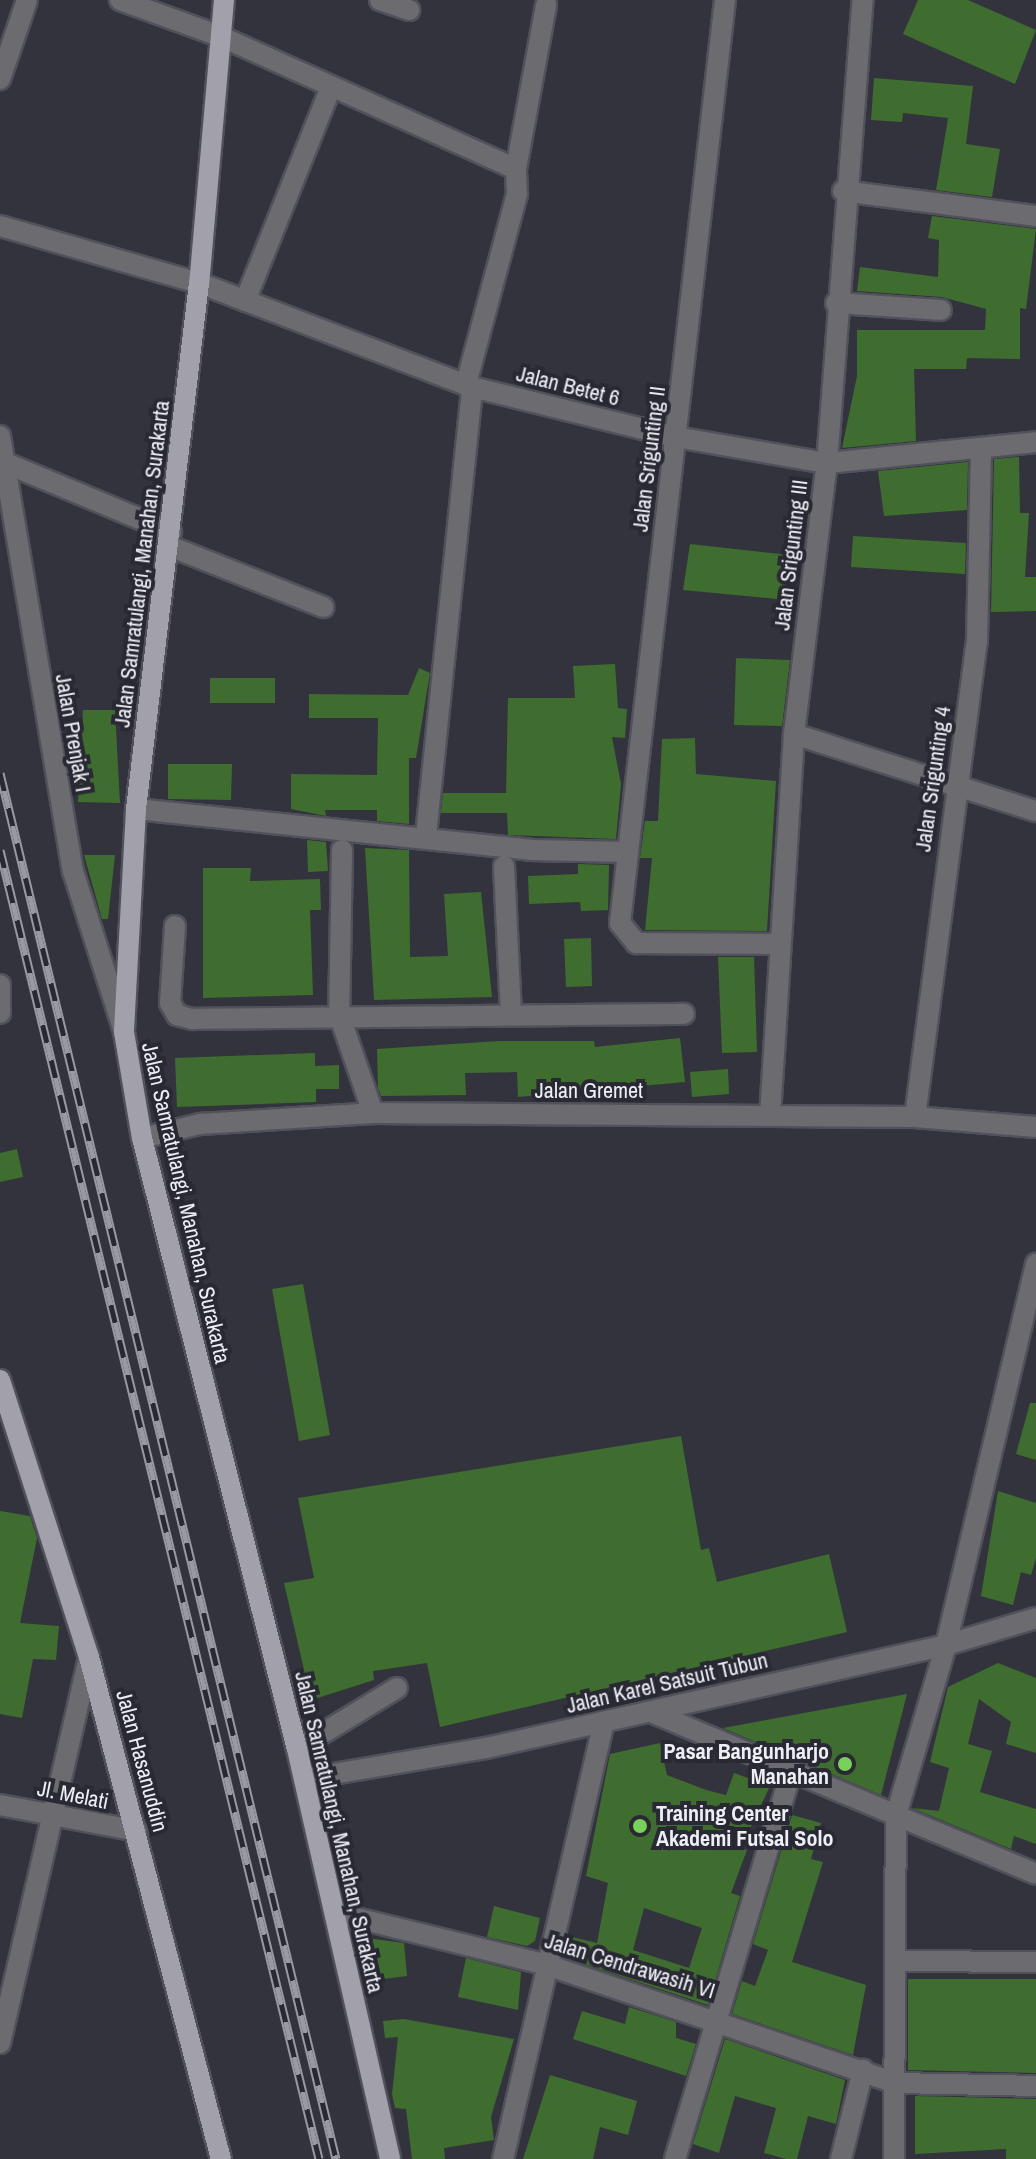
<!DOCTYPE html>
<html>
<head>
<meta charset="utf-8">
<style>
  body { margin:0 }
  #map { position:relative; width:1036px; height:2159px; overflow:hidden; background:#33333e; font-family:"Archivo Narrow",sans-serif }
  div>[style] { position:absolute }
  .building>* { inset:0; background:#3f6d2f }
  .roads { filter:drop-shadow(2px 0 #51515b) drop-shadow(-2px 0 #51515b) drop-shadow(0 2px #51515b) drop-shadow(0 -2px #51515b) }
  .minor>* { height:20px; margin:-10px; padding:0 10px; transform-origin:10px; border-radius:10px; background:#6b6b70 }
  .major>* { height:20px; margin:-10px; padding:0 10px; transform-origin:10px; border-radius:10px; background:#a1a0ab }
  .rail>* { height:9px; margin-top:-4.5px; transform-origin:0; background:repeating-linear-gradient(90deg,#292933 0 18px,#9999a1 0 36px); box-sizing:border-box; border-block:2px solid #9999a1 }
  .dots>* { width:22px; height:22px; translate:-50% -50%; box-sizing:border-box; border:4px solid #292933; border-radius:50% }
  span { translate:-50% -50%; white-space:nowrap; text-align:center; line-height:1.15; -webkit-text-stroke:8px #292933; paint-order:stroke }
  .street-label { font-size:22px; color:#eeeef5 }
  .poi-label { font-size:22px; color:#eeeef5; font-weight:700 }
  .right { translate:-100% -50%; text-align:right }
  .left { translate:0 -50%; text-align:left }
</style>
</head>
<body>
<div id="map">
  <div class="building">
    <i style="clip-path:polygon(918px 0,968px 0,1036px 30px,1015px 84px,903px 34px)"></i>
    <i style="clip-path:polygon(874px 78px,973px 86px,966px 144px,1000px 149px,992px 197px,936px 190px,948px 118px,903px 113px,902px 122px,871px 120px)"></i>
    <i style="clip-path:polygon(932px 216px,1036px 229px,1026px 309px,1020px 308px,1020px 359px,967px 358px,966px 369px,914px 369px,916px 441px,842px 448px,857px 376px,857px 330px,985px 330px,986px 309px,942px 297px,857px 291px,860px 267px,938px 277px,939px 240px,928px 238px)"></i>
    <i style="clip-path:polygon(1019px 457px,1020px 513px,1029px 513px,1025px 577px,1036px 577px,1036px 611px,991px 612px,994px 459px)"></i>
    <i style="clip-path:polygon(968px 462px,967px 510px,884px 516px,878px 471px)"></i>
    <i style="clip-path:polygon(853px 536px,966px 543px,965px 574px,851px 567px)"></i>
    <i style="clip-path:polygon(690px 544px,790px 555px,788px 600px,683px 590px)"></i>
    <i style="clip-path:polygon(736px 658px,790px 660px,782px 726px,734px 725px)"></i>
    <i style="clip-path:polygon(615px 664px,618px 708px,627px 709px,625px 738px,612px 737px,621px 784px,616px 839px,508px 835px,507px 813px,441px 813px,443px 793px,506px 793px,508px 698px,575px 698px,573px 666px)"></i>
    <i style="clip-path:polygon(419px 668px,430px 673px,416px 758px,409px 758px,409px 824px,377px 821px,377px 810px,325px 810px,326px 816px,291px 809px,291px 774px,377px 775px,378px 718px,309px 718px,309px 694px,408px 695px)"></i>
    <i style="clip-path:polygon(210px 678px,275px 678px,275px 703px,210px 703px)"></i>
    <i style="clip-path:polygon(83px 710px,115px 710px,120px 803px,78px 802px)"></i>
    <i style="clip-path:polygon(695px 738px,696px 774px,776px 781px,767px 931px,645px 930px,652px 858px,640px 858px,645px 821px,658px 821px,662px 739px)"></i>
    <i style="clip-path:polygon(168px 764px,232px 764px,231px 800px,168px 799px)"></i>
    <i style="clip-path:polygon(307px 840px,326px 842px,328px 871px,308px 872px)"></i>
    <i style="clip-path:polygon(365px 848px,409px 850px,410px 957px,448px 956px,444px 894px,481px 892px,492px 997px,374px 1000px)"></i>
    <i style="clip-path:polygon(84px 855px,115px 855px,108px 919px,102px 919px)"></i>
    <i style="clip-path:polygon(578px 864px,609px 865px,608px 910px,581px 911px,580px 902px,529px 904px,528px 876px,578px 874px)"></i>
    <i style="clip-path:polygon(203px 868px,251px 868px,250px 881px,320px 879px,321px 910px,310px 910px,313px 995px,203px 998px)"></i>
    <i style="clip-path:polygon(591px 938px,592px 986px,566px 987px,564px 939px)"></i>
    <i style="clip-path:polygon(718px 957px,754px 957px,757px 1052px,722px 1053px)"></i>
    <i style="clip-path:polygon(680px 1038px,685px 1082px,518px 1097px,517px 1072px,465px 1073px,466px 1095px,381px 1096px,378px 1088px,377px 1049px,499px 1041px,594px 1041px,595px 1047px)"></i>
    <i style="clip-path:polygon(315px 1053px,315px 1066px,339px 1065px,339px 1089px,316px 1089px,316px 1102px,177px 1107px,175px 1058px)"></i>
    <i style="clip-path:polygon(728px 1069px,729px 1094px,692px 1097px,690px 1072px)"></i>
    <i style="clip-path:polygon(17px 1149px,23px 1177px,0 1182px,0 1153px)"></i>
    <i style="clip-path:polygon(303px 1284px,330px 1435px,299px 1441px,272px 1289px)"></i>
    <i style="clip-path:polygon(1030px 1403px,1036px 1403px,1036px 1460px,1016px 1454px)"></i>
    <i style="clip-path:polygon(681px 1436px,701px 1550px,709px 1548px,717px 1582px,829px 1554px,847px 1632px,440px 1727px,427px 1663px,373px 1671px,374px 1680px,311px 1700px,284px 1583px,314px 1578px,298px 1498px)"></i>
    <i style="clip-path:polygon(998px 1491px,1036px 1503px,1036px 1558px,1031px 1575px,1021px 1572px,1013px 1605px,981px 1596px)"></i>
    <i style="clip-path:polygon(0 1511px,30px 1516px,37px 1538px,20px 1623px,59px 1626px,56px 1660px,33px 1659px,22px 1718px,0 1714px)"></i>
    <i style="clip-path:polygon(998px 1663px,1036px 1678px,1036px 1753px,1006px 1744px,1011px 1722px,979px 1699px,968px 1744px,992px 1751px,980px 1792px,1036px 1809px,1036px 1844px,1014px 1836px,1011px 1849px,912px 1808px,939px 1811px,949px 1768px,930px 1762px,948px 1687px)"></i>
    <i style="clip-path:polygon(907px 1694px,881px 1795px,723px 1728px)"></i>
    <i style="clip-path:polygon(evenodd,660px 1743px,667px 1775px,706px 1790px,726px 1795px,734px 1773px,770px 1786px,741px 1848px,747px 1850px,731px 1893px,740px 1896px,708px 2005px,563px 1957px,568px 1936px,597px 1943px,608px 1883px,586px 1876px,610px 1754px,660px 1743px,644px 1908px,702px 1928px,689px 1968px,633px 1950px,644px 1908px)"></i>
    <i style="clip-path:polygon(792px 1815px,821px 1823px,811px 1859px,823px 1862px,792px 1962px,866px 1985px,853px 2055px,732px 2014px,742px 1981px,755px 1986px,768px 1950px,753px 1944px)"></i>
    <i style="clip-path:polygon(494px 1906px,540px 1918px,535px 1941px,527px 1946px,487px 1937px)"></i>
    <i style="clip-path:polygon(366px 1938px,404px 1943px,407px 1976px,376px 1980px)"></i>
    <i style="clip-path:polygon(466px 1958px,521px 1972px,518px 2010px,458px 1997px)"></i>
    <i style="clip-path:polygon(908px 1979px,1036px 1979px,1036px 2073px,908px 2070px)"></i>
    <i style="clip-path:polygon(629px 2007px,676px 2022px,676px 2038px,696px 2044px,686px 2076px,573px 2039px,582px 2011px,625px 2024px)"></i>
    <i style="clip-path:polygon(404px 2019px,514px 2039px,491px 2117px,494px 2140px,444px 2148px,445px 2159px,412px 2159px,406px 2109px,395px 2108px,392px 2094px,398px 2037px,385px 2038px,383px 2021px)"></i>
    <i style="clip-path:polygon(725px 2039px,845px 2080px,836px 2124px,808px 2116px,797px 2159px,786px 2159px,764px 2153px,776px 2108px,735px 2096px,719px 2153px,693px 2144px)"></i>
    <i style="clip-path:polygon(550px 2075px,637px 2101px,628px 2135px,600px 2127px,593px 2159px,523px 2159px)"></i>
    <i style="clip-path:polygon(915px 2096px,1036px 2099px,1036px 2159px,1006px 2159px,1006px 2149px,915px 2154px)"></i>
  </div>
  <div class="roads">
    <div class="minor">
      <i style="left:120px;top:0;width:109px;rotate:19.9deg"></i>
      <i style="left:222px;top:37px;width:322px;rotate:24.2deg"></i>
      <i style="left:516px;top:169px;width:25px;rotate:88deg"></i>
      <i style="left:517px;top:194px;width:198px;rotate:105deg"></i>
      <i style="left:380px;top:0;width:31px;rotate:19deg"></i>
      <i style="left:725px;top:0;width:929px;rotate:96.49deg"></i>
      <i style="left:620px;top:923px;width:26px;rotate:51deg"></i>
      <i style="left:636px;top:943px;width:141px;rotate:0.4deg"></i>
      <i style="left:0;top:79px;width:83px;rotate:-71.1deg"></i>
      <i style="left:516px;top:169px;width:167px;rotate:-79.6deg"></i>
      <i style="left:843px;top:191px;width:195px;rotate:7.4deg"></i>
      <i style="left:0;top:226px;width:207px;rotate:16deg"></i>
      <i style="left:199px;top:283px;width:292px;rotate:20.9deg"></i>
      <i style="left:472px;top:387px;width:210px;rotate:13.8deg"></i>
      <i style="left:676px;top:437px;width:153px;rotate:9.8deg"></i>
      <i style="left:827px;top:463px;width:210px;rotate:-5.7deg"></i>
      <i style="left:245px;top:301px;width:227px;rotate:-68.1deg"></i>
      <i style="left:836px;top:303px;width:105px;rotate:3.8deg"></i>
      <i style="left:0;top:436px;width:441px;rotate:80.5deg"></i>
      <i style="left:73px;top:871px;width:169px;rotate:72.4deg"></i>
      <i style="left:3px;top:462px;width:182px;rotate:22.6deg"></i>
      <i style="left:169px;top:546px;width:166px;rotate:21.6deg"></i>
      <i style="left:794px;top:734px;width:254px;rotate:17.7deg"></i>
      <i style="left:136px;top:809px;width:397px;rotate:5.9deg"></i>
      <i style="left:531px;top:850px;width:97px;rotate:1.2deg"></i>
      <i style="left:426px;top:835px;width:450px;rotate:-84.1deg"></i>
      <i style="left:342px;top:850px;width:164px;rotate:91deg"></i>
      <i style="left:339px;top:1014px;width:105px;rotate:71deg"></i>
      <i style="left:504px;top:866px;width:149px;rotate:87.3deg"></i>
      <i style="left:175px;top:926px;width:77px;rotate:93.7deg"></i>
      <i style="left:170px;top:1003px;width:14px;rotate:60deg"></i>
      <i style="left:177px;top:1015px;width:16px;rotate:15deg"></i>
      <i style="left:192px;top:1019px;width:492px;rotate:-0.6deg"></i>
      <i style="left:0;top:985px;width:28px;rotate:90deg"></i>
      <i style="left:770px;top:1116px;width:383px;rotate:-86.4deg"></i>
      <i style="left:794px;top:734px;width:273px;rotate:-83.1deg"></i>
      <i style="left:827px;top:463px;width:464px;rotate:-85.6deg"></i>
      <i style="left:915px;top:1117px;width:479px;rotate:-82.6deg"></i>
      <i style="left:977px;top:642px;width:194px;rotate:-88.8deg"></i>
      <i style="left:142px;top:1138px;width:60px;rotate:-13.6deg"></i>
      <i style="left:200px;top:1124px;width:173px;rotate:-3.6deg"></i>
      <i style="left:373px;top:1113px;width:542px;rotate:0.42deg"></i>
      <i style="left:915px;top:1117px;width:121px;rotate:4.7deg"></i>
      <i style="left:651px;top:1712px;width:266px;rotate:22.8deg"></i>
      <i style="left:297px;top:1749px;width:117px;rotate:-31.4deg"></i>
      <i style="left:304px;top:1779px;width:185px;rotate:-9.7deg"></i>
      <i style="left:486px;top:1748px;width:471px;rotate:-12.6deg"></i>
      <i style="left:946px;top:1645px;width:94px;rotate:-16.7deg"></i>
      <i style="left:0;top:1805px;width:139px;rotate:10.7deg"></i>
      <i style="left:900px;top:1817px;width:147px;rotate:22.7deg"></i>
      <i style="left:344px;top:1915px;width:206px;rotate:13.8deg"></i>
      <i style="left:544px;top:1964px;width:372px;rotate:18.7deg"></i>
      <i style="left:896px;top:2083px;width:140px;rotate:1.2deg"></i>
      <i style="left:897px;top:1961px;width:139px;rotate:0.4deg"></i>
      <i style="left:0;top:2043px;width:396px;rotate:-77deg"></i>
      <i style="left:503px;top:2159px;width:449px;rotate:-77deg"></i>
      <i style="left:675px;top:2159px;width:400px;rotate:-73.3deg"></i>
      <i style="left:841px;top:2159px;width:92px;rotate:-76.1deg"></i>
      <i style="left:894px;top:2159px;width:344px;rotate:-89.7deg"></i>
      <i style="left:896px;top:1815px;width:177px;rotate:-73.6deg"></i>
      <i style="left:946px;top:1645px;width:392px;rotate:-76.7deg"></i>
    </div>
    <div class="major">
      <i style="left:224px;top:0;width:284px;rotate:95deg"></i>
      <i style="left:199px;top:283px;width:530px;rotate:96.83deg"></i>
      <i style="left:136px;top:809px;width:223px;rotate:93.1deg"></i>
      <i style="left:124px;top:1032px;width:108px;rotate:80.4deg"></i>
      <i style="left:142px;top:1138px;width:630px;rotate:75.77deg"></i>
      <i style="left:297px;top:1749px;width:420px;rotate:77.2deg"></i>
      <i style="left:0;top:1380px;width:291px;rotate:72.2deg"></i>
      <i style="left:89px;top:1657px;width:519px;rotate:75.27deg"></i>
    </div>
  </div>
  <div class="rail">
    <i style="left:0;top:773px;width:1426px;rotate:76.37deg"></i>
    <i style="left:0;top:850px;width:1347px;rotate:76.3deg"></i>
  </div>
  <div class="dots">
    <i style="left:845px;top:1764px;background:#78d158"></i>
    <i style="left:640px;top:1826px;background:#78d158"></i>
  </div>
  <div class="street-label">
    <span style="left:568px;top:386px;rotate:14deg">Jalan Betet 6</span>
    <span style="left:649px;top:459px;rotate:-83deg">Jalan Srigunting II</span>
    <span style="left:791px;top:555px;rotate:-83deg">Jalan Srigunting III</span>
    <span style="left:142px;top:564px;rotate:-83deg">Jalan Samratulangi, Manahan, Surakarta</span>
    <span style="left:73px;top:733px;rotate:80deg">Jalan Prenjak I</span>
    <span style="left:933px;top:779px;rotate:-82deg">Jalan Srigunting 4</span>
    <span style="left:589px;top:1091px">Jalan Gremet</span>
    <span style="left:186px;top:1203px;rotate:77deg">Jalan Samratulangi, Manahan, Surakarta</span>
    <span style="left:667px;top:1683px;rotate:-13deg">Jalan Karel Satsuit Tubun</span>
    <span style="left:142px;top:1761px;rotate:75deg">Jalan Hasanuddin</span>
    <span style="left:73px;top:1795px;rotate:11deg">Jl. Melati</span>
    <span style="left:339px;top:1832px;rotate:77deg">Jalan Samratulangi, Manahan, Surakarta</span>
    <span style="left:630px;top:1966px;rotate:17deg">Jalan Cendrawasih VI</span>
  </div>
  <div class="poi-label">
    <span class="right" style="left:829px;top:1764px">Pasar Bangunharjo<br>Manahan</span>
    <span class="left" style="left:656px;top:1826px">Training Center<br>Akademi Futsal Solo</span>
  </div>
</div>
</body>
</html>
